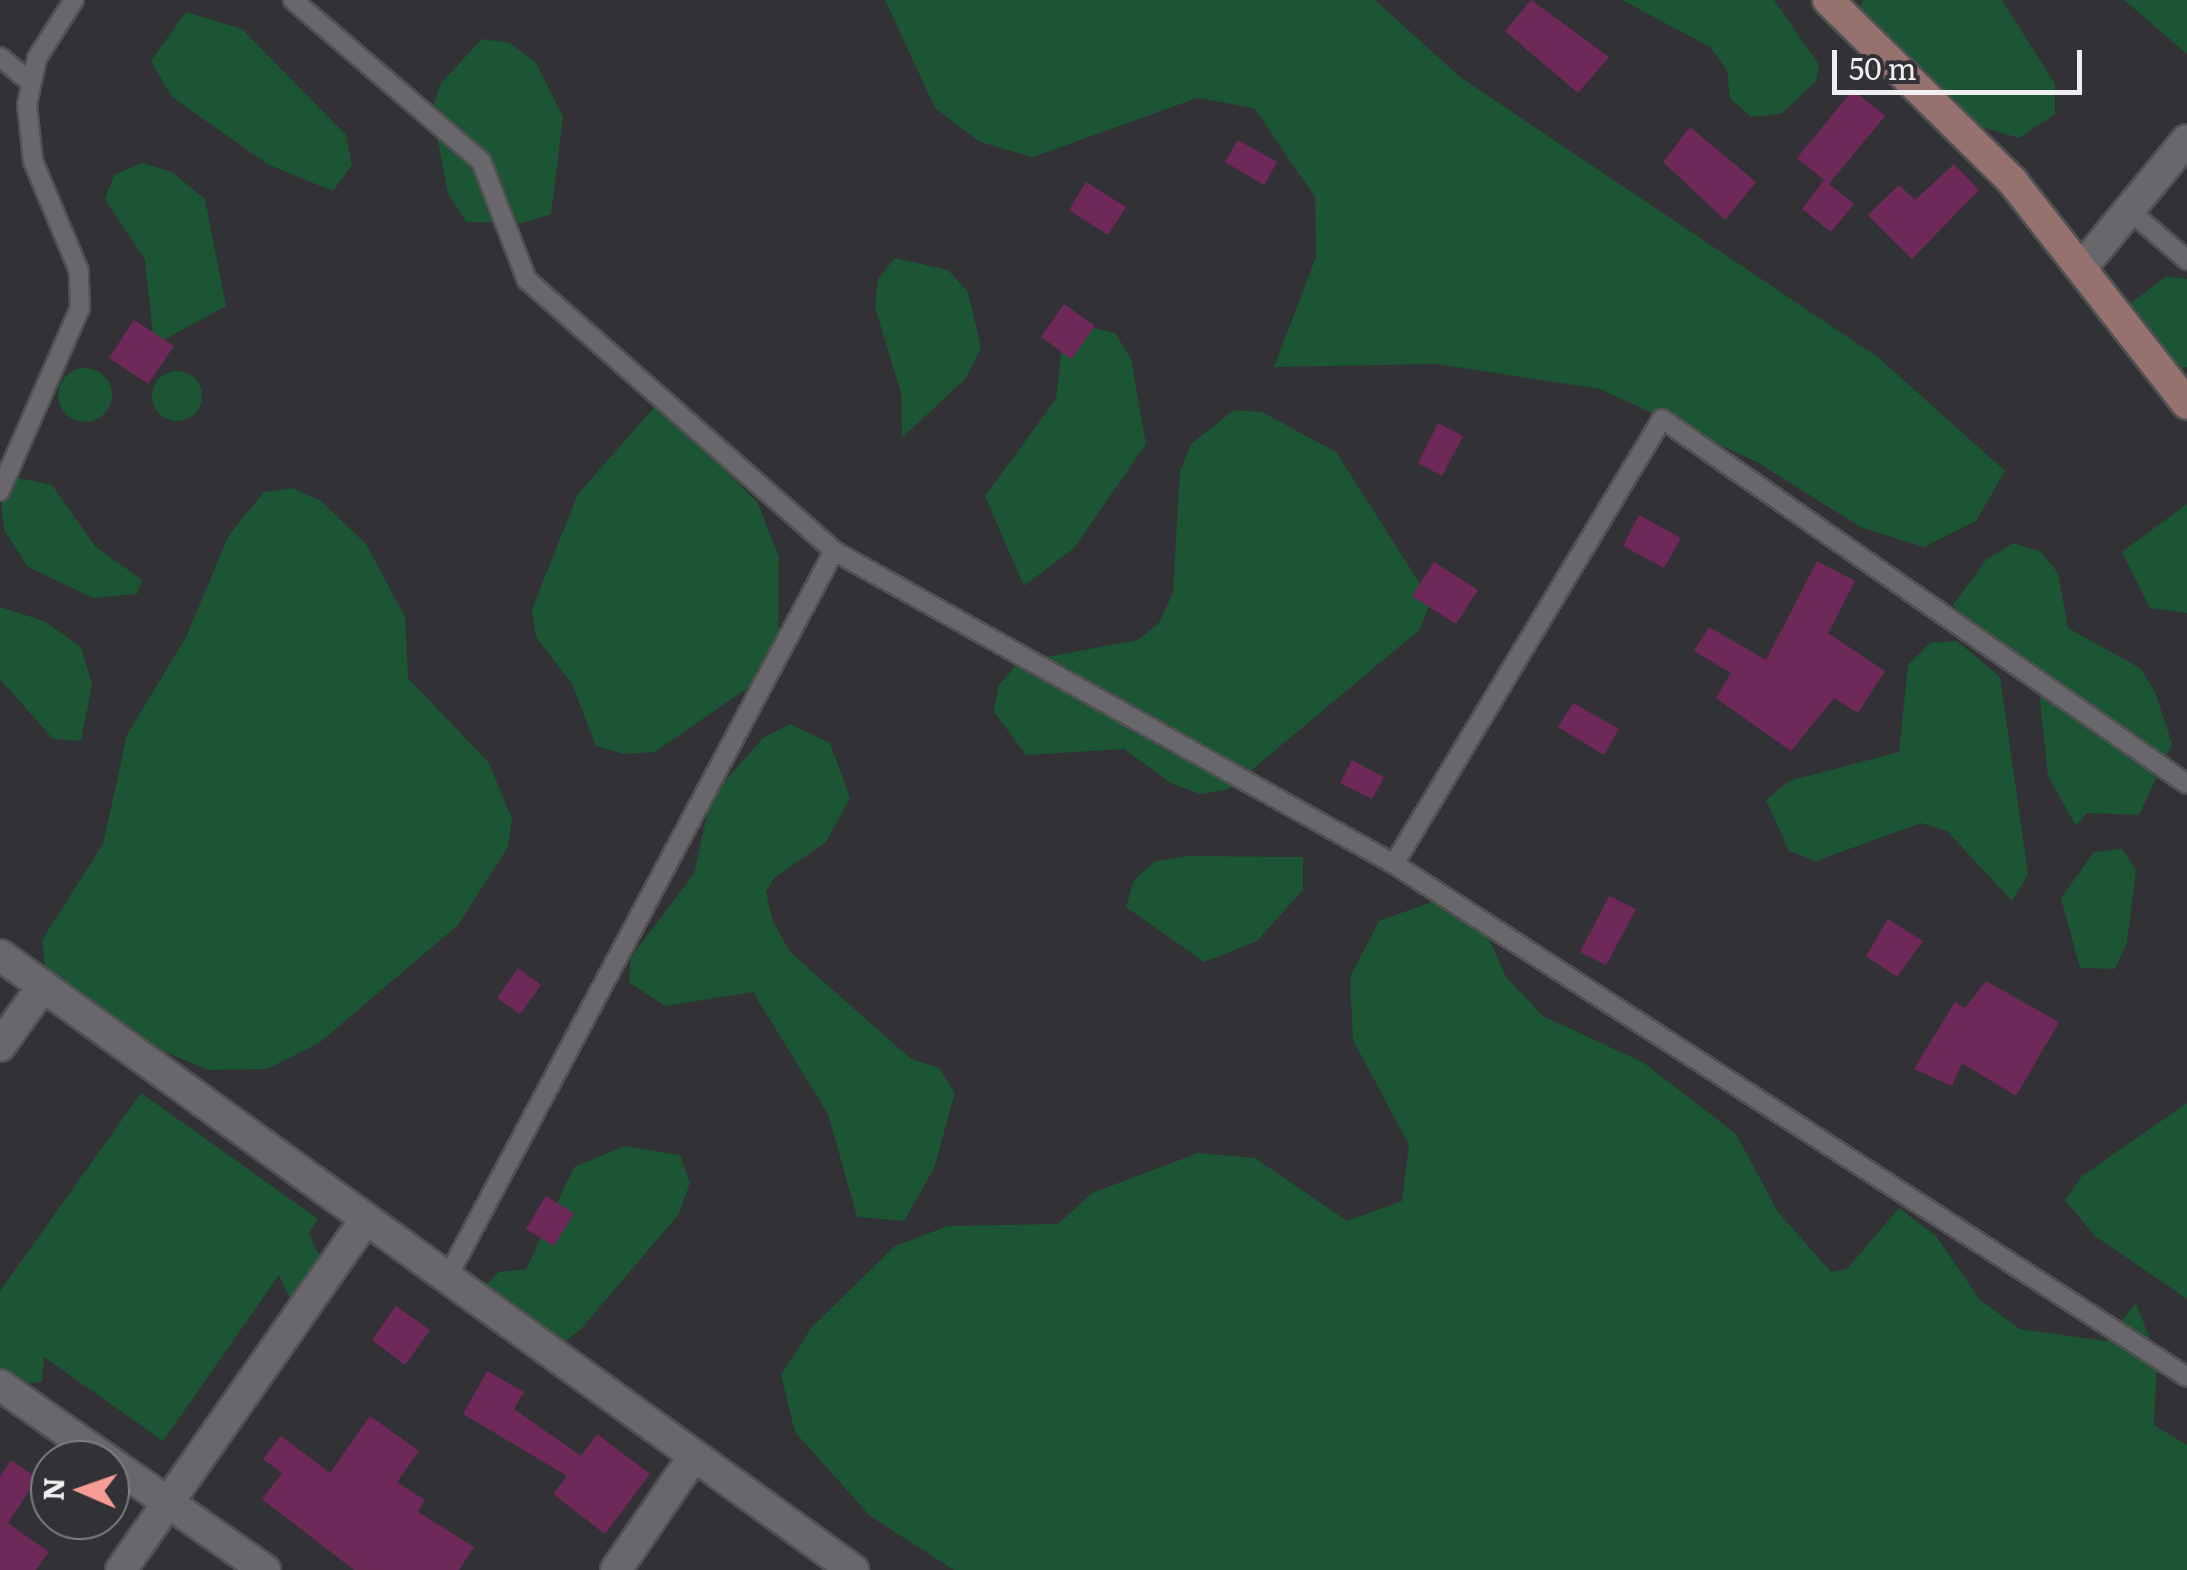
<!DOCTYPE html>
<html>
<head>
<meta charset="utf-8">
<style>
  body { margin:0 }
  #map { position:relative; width:2187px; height:1570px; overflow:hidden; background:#323135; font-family:Literata,serif }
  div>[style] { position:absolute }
  .green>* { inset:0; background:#1b5533 }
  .round { border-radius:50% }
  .building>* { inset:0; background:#6f2959 }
  .roads { filter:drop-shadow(2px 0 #515154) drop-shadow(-2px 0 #515154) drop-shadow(0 2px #515154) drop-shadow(0 -2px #515154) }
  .lane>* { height:18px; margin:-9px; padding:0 9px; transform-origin:9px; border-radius:9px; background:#68676b }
  .street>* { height:30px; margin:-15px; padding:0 15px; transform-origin:15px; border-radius:15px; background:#68676b }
  .secondary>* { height:30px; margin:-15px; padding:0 15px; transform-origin:15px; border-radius:15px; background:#95726d }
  span { translate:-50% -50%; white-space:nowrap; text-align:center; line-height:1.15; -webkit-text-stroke:8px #323135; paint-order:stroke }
  .north { position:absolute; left:30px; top:1440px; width:100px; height:100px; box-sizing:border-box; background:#323135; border:2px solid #7e7d80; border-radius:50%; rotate:272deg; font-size:28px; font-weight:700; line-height:40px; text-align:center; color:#efeff1 }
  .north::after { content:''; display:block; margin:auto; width:35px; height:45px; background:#f59c94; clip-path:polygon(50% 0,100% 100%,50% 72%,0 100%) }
  .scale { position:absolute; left:1832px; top:50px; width:250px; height:45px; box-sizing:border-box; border:5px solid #efeff1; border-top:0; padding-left:12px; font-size:30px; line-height:35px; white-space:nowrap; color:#efeff1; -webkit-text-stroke:8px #323135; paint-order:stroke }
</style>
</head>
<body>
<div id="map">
  <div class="green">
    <i style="clip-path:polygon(885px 0,1375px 0,1460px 77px,1879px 358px,2005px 471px,1976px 521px,1924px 547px,1862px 528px,1757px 462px,1600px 389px,1437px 364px,1274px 367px,1316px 257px,1315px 197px,1254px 108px,1197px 98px,1033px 157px,980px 142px,935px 108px)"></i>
    <i style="clip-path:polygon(1622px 0,1774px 0,1819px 65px,1816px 81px,1781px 114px,1751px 117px,1730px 98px,1727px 70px,1710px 47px)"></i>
    <i style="clip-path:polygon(1863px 0,2002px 0,2055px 84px,2055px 114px,2019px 138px,1943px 116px,1859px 11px)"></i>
    <i style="clip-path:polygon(2124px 0,2187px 0,2187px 54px)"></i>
    <i style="clip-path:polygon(186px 12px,242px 29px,346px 135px,352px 165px,333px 191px,269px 165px,172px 97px,151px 61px)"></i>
    <i style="clip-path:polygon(482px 39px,510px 43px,536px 63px,563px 117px,551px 214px,523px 223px,466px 222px,448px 194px,432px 109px,441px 83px)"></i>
    <i style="clip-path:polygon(142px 163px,172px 172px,205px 199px,226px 306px,154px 345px,145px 260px,105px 199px,114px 175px)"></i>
    <i style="clip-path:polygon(895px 258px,948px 270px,968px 292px,981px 348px,966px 378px,902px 438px,901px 393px,875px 307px,878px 279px)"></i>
    <i style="clip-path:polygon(2167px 276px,2187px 279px,2187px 367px,2168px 373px,2130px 318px,2131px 303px)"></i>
    <i style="clip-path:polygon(1085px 326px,1115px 333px,1131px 359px,1146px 444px,1074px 548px,1024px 586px,985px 496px,1056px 399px,1062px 346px)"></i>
    <i class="round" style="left:58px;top:368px;width:54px;height:54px"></i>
    <i class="round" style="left:152px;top:371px;width:50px;height:50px"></i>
    <i style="clip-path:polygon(658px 403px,685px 414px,697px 443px,758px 503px,779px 558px,778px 645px,772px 671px,655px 752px,624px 754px,596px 746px,572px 684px,536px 637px,532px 609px,578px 494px)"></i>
    <i style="clip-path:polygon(1234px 410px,1262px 412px,1336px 452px,1431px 601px,1419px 630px,1229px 789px,1200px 794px,1171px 783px,1124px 749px,1026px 755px,994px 712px,999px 685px,1019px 662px,1138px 640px,1160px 622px,1173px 592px,1180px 471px,1191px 444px)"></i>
    <i style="clip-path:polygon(9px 476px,52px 485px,95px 546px,142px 580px,137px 594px,93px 598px,28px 567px,4px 530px,0 487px)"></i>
    <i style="clip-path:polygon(292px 488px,320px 500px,366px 544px,405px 617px,408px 678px,489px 763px,512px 819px,508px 847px,458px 925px,319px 1043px,267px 1069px,209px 1070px,75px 1015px,45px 967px,42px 940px,103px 844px,127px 735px,186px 637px,229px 535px,264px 492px)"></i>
    <i style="clip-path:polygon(2187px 504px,2187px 613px,2150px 608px,2122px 552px)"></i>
    <i style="clip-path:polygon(2013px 543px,2040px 551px,2058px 573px,2068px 628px,2140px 668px,2155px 692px,2172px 744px,2139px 815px,2087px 813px,2076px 826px,2048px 776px,2039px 690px,1953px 605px,1986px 560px)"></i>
    <i style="clip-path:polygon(0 607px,44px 621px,81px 647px,92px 685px,81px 741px,53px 739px,0 679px)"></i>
    <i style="clip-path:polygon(1957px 641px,2000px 677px,2028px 874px,2012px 901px,1947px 831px,1921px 823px,1816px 861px,1789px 851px,1766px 800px,1789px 781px,1899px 752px,1908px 665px,1930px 643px)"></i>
    <i style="clip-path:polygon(790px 724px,830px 743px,850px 798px,826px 842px,774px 878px,766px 892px,773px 922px,790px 952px,911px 1059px,939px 1068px,955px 1093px,934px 1168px,904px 1221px,857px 1217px,828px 1114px,753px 992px,665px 1006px,629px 982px,631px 957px,694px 874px,711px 797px,763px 738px)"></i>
    <i style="clip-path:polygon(2122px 849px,2136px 870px,2127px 943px,2115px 969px,2080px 968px,2061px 898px,2094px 852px)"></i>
    <i style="clip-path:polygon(1189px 856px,1303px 857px,1303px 890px,1257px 941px,1204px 962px,1126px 907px,1134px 880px,1154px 862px)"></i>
    <i style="clip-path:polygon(1434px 901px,1484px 927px,1506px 977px,1543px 1016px,1644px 1063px,1736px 1134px,1778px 1212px,1831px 1272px,1847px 1269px,1899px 1208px,1936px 1236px,1980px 1300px,2020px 1329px,2106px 1341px,2136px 1303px,2157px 1357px,2154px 1425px,2187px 1445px,2187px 1570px,954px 1570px,870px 1516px,795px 1432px,781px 1375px,812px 1327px,895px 1246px,948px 1226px,1058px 1224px,1092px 1193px,1198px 1153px,1255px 1158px,1347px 1221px,1402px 1201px,1409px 1145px,1353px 1040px,1350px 977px,1379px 921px)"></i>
    <i style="clip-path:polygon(141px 1093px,318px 1219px,309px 1233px,330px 1280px,304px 1329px,279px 1275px,163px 1441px,44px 1357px,42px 1382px,0 1387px,0 1291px)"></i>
    <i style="clip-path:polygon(2187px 1103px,2187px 1299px,2095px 1236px,2065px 1200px,2082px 1176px)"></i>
    <i style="clip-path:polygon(625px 1146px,680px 1155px,690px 1183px,678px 1215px,581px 1329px,557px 1348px,475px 1317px,480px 1290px,499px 1272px,526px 1269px,574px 1167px)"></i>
  </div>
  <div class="building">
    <i style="clip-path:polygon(1531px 0,1609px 57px,1578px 93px,1505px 31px)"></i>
    <i style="clip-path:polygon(1853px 90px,1885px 116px,1829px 184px,1854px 204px,1831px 232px,1802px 209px,1824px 180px,1797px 158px)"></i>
    <i style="clip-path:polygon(1690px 127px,1756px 182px,1725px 220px,1663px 162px)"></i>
    <i style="clip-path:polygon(1238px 140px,1277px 162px,1264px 185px,1225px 162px)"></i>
    <i style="clip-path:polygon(1954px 164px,1979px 190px,1912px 259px,1868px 215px,1899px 185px,1915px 200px)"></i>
    <i style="clip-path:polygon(1086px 182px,1126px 207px,1108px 235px,1069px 210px)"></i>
    <i style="clip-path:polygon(1064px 304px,1095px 326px,1071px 359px,1041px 337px)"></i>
    <i style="clip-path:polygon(134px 320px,174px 346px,148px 384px,109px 358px)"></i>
    <i style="clip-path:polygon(1438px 423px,1463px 436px,1442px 476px,1418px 463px)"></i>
    <i style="clip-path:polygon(1639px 515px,1681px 538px,1664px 568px,1623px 546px)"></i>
    <i style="clip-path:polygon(1817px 561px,1855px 581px,1828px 633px,1885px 671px,1858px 713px,1834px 698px,1791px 751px,1716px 698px,1731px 673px,1694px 651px,1709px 627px,1766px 660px)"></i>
    <i style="clip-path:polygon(1434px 562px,1478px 590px,1456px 624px,1412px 596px)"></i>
    <i style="clip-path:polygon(1573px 703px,1619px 729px,1604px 755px,1558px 727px)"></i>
    <i style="clip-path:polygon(1352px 760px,1384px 777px,1372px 799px,1340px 783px)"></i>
    <i style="clip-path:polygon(1609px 896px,1636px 909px,1606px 965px,1580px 952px)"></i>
    <i style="clip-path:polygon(1888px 919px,1923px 941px,1897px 977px,1866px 956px)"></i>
    <i style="clip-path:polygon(518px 968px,541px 985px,520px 1014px,497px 998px)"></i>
    <i style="clip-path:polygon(1986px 981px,2059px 1022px,2016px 1096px,1962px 1063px,1952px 1086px,1914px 1069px,1955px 1002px,1965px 1008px)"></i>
    <i style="clip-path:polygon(546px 1196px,574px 1213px,554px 1246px,526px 1229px)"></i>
    <i style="clip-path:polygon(396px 1306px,430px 1330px,405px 1365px,372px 1340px)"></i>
    <i style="clip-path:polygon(487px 1371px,524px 1392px,514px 1409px,581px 1456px,597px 1434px,650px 1474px,605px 1534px,553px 1494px,567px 1476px,463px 1414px)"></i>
    <i style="clip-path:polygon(370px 1416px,419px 1451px,397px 1482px,425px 1500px,418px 1512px,474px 1547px,459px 1570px,354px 1570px,262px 1499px,282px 1473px,263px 1459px,281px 1436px,330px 1473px)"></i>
    <i style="clip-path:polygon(11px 1460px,37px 1478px,8px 1523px,49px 1552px,36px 1570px,0 1570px,0 1477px)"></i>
  </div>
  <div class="roads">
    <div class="lane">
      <i style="left:293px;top:0;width:248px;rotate:40.6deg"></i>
      <i style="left:481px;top:161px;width:128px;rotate:68.9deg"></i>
      <i style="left:527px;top:280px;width:409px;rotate:41.4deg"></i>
      <i style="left:834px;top:551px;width:642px;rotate:29.2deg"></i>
      <i style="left:1394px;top:864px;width:944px;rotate:32.9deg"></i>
      <i style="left:0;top:57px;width:38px;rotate:40deg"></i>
      <i style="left:2129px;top:210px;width:77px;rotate:40.8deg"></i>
      <i style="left:0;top:491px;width:200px;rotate:-66.4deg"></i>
      <i style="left:80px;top:308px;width:37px;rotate:-92deg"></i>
      <i style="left:79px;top:271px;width:119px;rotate:-112.7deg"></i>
      <i style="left:33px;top:161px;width:56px;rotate:-96.1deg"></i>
      <i style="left:27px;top:105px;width:48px;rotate:-78deg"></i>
      <i style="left:37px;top:58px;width:69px;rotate:-57.5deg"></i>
      <i style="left:1394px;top:864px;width:519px;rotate:-58.94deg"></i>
      <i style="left:1662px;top:419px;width:639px;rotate:34.81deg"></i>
      <i style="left:447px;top:1278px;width:824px;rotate:-61.97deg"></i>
    </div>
    <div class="street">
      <i style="left:2083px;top:266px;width:163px;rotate:-50.5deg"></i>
      <i style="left:0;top:955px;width:1052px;rotate:35.79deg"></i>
      <i style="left:0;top:1046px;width:74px;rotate:-54.4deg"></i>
      <i style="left:0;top:1385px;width:131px;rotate:35deg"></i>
      <i style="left:110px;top:1462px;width:189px;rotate:34.9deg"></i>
      <i style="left:121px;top:1570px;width:428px;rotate:-55.1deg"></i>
      <i style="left:616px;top:1570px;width:138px;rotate:-55.6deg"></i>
    </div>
    <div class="secondary">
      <i style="left:1828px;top:0;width:260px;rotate:44.5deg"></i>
      <i style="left:2013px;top:182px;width:282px;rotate:51.9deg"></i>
    </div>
  </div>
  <div class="north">N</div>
  <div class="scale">50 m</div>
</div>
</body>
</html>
